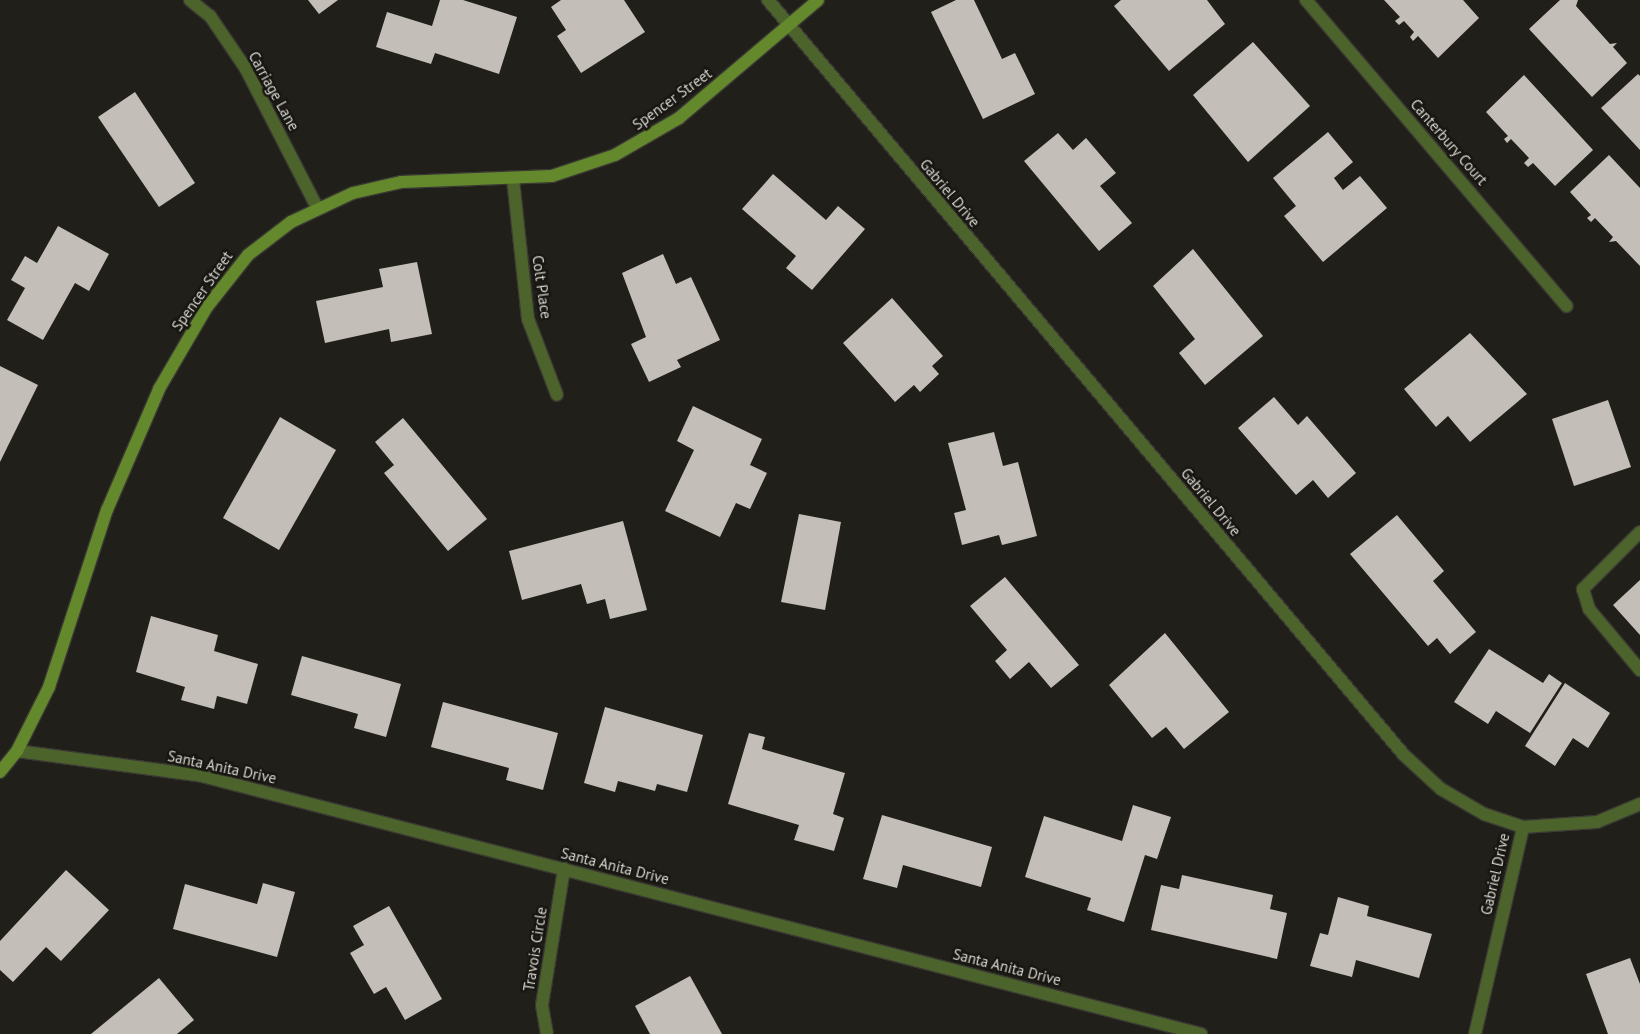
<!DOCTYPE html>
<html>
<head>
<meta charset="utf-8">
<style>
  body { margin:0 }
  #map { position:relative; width:1640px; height:1034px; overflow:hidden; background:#201f19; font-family:"PT Sans",sans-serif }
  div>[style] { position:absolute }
  .building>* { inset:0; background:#c4beb8 }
  .roads { filter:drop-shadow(1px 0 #3a3933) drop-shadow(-1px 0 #3a3933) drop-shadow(0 1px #3a3933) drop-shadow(0 -1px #3a3933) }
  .lane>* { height:12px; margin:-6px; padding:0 6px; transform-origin:6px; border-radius:6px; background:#4c632c }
  .street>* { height:12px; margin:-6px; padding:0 6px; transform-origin:6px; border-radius:6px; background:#4c632c }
  .secondary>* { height:12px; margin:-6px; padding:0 6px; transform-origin:6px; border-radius:6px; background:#64892c }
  span { translate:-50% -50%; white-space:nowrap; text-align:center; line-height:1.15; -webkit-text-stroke:5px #171610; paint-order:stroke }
  .street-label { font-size:15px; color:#d8d7d3 }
</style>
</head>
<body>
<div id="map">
  <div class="building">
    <i style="clip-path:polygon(308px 0,338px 0,319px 14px)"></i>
    <i style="clip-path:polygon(440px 0,463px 0,517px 17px,499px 74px,435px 53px,431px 64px,376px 47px,387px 12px,432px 26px)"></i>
    <i style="clip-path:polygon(561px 0,624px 0,645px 32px,581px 73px,557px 36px,566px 30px,551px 7px)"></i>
    <i style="clip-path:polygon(956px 0,974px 0,1002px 59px,1015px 53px,1035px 94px,983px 119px,931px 12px)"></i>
    <i style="clip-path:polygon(1121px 0,1207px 0,1225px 24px,1169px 71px,1114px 6px)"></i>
    <i style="clip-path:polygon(1384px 0,1463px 0,1479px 18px,1438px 58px,1418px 36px,1413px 41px,1410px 37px,1414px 32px,1404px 21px,1399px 25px,1395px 21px,1400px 17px)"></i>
    <i style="clip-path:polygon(1560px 0,1578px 0,1576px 6px,1610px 44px,1617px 43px,1613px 47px,1627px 63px,1592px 97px,1529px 29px)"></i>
    <i style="clip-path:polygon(1253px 42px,1310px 106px,1248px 162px,1193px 95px)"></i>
    <i style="clip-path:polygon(1638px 74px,1640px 76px,1640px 150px,1601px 108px)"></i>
    <i style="clip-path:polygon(1524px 75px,1593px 150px,1555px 186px,1533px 163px,1528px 167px,1524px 163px,1529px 158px,1511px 139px,1507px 143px,1504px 139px,1508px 136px,1486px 112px)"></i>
    <i style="clip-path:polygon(135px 92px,195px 183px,159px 207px,98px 117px)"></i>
    <i style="clip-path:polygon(1328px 132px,1353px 162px,1334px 178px,1343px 190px,1360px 176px,1387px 208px,1323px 262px,1284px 216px,1296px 206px,1273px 178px)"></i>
    <i style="clip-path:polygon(1058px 133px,1073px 150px,1086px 138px,1116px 173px,1100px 186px,1132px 223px,1099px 251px,1024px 161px)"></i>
    <i style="clip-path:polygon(1609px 155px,1640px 188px,1640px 266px,1616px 241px,1609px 242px,1613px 237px,1595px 218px,1591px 222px,1587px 218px,1591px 215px,1570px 192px)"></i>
    <i style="clip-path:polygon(773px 174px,826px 220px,838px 206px,865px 229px,812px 290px,786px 268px,796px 256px,742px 209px)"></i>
    <i style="clip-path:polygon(58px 226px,109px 254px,89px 291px,75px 283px,43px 340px,7px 320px,25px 288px,11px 280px,25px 256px,37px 263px)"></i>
    <i style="clip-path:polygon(1193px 249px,1263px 336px,1205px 385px,1179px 353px,1195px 339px,1153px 286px)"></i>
    <i style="clip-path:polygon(663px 254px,676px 284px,691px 277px,720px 340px,677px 360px,681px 367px,649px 382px,631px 344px,646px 337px,622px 273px)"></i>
    <i style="clip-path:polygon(417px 262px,432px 334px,391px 342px,389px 329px,325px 343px,316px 301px,383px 287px,379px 269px)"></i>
    <i style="clip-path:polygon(892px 298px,943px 356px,932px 366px,939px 374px,920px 392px,914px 385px,895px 402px,843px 343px)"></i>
    <i style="clip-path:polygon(1470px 333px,1527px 394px,1470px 442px,1448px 416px,1436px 427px,1404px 389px)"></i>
    <i style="clip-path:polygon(0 366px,38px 385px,0 462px)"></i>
    <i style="clip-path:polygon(1274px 397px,1298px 425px,1307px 416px,1356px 473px,1328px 498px,1313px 480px,1296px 495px,1238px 428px)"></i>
    <i style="clip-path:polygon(1608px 400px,1631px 467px,1574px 486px,1552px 419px)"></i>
    <i style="clip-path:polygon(693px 406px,762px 439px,750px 465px,767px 473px,750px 509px,736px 503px,720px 537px,665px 511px,694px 450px,677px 441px)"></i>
    <i style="clip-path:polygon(280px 417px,336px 450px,279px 550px,223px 518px)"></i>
    <i style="clip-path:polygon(403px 418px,487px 519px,448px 551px,384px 473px,394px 465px,375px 442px)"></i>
    <i style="clip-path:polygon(994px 432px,1003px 466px,1018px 462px,1037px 536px,1002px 545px,999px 535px,962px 545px,954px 513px,966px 510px,948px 443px)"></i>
    <i style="clip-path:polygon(799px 514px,841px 522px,825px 610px,781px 602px)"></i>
    <i style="clip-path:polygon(1397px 515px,1444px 571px,1433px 581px,1476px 632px,1450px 654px,1437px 638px,1428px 646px,1350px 554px)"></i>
    <i style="clip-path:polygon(623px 521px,647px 610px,610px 619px,605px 599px,587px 604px,581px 584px,522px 600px,509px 551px)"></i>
    <i style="clip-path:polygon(1005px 577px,1079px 665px,1051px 688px,1029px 662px,1010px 679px,995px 661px,1007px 650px,970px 606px)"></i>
    <i style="clip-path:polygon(1640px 580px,1640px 635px,1613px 605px)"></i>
    <i style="clip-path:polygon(151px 616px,218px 635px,214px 651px,258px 664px,247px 704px,217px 696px,214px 709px,181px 700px,185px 687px,136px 672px)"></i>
    <i style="clip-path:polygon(1165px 633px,1229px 712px,1184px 749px,1166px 727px,1152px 738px,1109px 685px)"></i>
    <i style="clip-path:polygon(1489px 649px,1543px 683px,1549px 674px,1562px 683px,1530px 733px,1496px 711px,1488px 724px,1454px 702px)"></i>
    <i style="clip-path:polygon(302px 656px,401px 684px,386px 737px,354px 728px,358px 714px,291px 695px)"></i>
    <i style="clip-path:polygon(1565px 683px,1610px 713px,1588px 748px,1573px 738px,1555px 766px,1525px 746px)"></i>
    <i style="clip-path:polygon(443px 702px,558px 733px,543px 790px,506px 780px,509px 768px,431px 747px)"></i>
    <i style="clip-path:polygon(605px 707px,703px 735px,687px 792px,657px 784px,655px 791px,618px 781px,615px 792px,584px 783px)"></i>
    <i style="clip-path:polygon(749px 733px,765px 737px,762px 749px,845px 773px,833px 814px,844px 818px,834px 851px,794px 840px,799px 825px,728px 804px)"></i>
    <i style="clip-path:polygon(1133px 805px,1171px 817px,1157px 859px,1145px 855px,1124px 922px,1087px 910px,1091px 898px,1025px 877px,1044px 816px,1122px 841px)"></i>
    <i style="clip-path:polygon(882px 815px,992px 847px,981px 887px,903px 865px,897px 888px,863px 879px)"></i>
    <i style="clip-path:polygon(66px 870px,109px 910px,61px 961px,46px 947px,13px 982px,0 970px,0 941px)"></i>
    <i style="clip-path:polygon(1182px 875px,1273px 895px,1270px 909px,1287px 913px,1277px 959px,1151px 930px,1161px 885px,1179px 889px)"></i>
    <i style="clip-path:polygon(263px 883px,295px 892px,277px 957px,173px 929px,185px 884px,257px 904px)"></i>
    <i style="clip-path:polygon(1338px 897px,1369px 906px,1367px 916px,1432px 934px,1419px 978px,1356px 960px,1352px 977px,1310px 966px,1320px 933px,1328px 935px)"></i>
    <i style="clip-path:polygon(389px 906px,442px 999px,405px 1020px,386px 987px,374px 994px,350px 953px,364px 945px,353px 926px)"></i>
    <i style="clip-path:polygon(1630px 958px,1640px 984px,1640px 1034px,1608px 1034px,1586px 974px)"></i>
    <i style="clip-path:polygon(690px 976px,722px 1034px,650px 1034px,635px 1006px)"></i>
    <i style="clip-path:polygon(159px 978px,194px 1020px,177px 1034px,91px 1034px)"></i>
  </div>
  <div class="roads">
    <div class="lane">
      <i style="left:1640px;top:532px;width:81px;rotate:135deg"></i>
      <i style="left:1583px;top:589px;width:21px;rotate:73deg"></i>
      <i style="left:1589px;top:609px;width:80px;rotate:50.1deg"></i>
    </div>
    <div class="street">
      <i style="left:190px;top:0;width:26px;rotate:39deg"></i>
      <i style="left:210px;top:16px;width:64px;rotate:55.8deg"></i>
      <i style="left:246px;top:69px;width:155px;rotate:62.8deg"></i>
      <i style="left:768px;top:0;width:987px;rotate:49.89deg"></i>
      <i style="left:1404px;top:755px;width:50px;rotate:42.6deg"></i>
      <i style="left:1441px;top:789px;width:50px;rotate:30.2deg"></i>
      <i style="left:1484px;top:814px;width:41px;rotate:18.4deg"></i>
      <i style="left:1523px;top:827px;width:74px;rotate:-3.9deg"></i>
      <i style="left:1597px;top:822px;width:47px;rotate:-22.7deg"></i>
      <i style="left:1306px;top:0;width:402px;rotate:49.6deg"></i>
      <i style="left:513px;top:179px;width:141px;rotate:83.9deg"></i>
      <i style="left:528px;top:319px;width:81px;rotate:69.1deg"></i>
      <i style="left:17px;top:751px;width:183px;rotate:7.6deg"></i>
      <i style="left:198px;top:775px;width:1036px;rotate:14.48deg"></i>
      <i style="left:547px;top:1034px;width:29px;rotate:-100deg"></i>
      <i style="left:542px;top:1005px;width:138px;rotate:-80.8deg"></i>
      <i style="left:1475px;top:1034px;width:212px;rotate:-76.9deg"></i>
    </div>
    <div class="secondary">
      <i style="left:0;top:772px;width:27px;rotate:-51deg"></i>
      <i style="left:17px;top:751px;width:72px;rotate:-63.4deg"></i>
      <i style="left:49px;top:687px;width:186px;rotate:-71.9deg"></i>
      <i style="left:107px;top:510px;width:132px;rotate:-66.7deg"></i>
      <i style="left:159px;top:389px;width:95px;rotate:-59.7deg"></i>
      <i style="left:207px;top:307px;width:66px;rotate:-51.7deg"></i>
      <i style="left:248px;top:255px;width:54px;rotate:-37.5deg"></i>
      <i style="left:291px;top:222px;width:68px;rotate:-25.1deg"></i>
      <i style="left:353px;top:193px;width:49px;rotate:-12.9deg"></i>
      <i style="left:401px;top:182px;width:151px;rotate:-2.3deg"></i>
      <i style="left:552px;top:176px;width:66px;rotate:-18.4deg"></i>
      <i style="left:615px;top:155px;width:74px;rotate:-30deg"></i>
      <i style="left:679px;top:118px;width:182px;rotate:-40.3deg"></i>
    </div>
  </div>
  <div class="street-label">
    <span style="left:274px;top:91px;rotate:61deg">Carriage Lane</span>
    <span style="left:672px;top:99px;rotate:-36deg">Spencer Street</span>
    <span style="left:1449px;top:142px;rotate:49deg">Canterbury Court</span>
    <span style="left:950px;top:193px;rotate:50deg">Gabriel Drive</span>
    <span style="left:542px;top:287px;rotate:82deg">Colt Place</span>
    <span style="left:202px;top:291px;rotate:-55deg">Spencer Street</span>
    <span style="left:1211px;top:502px;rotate:50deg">Gabriel Drive</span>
    <span style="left:222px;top:767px;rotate:12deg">Santa Anita Drive</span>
    <span style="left:615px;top:866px;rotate:14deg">Santa Anita Drive</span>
    <span style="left:1495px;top:874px;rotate:-77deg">Gabriel Drive</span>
    <span style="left:535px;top:949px;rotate:-81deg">Travois Circle</span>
    <span style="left:1007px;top:967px;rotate:14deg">Santa Anita Drive</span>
  </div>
</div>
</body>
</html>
